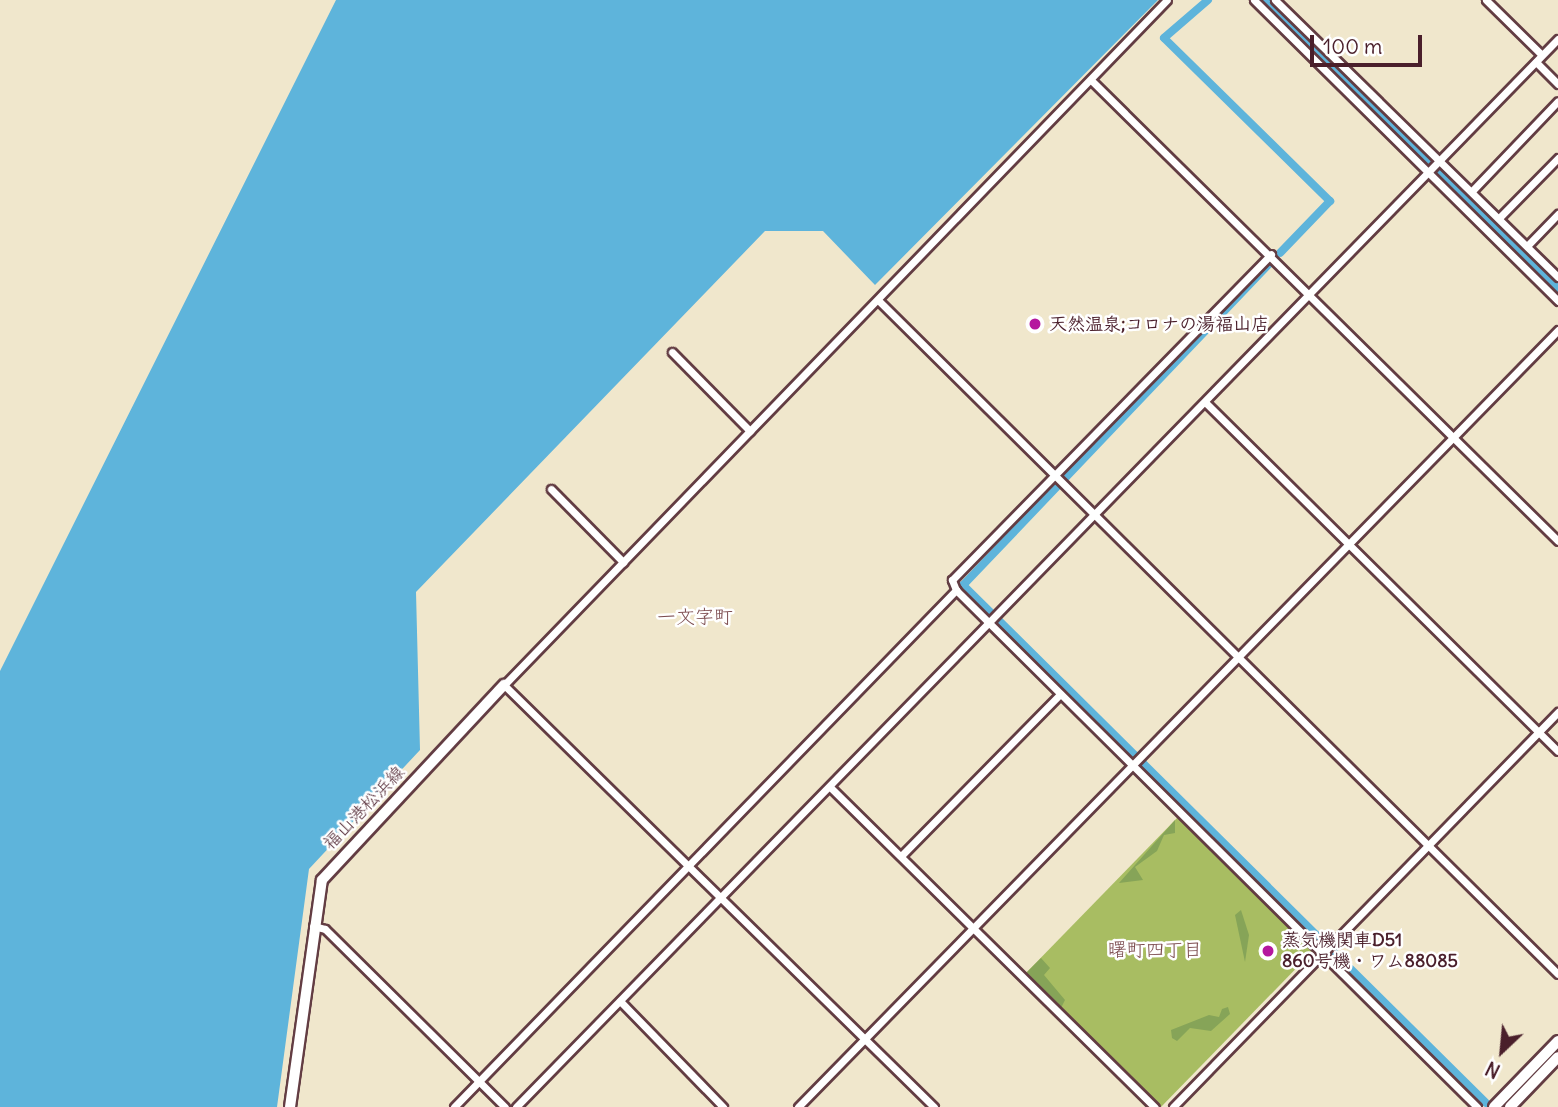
<!DOCTYPE html>
<html>
<head>
<meta charset="utf-8">
<style>
  body { margin:0 }
  #map { position:relative; width:1558px; height:1107px; overflow:hidden; background:#f0e7cc; font-family:Delius,"Klee One",sans-serif }
  div>[style] { position:absolute }
  .green>* { inset:0; background:#a8bd62 }
  .forest>* { inset:0; background:#86a458 }
  .water>* { inset:0; background:#5eb4db }
  .canal>* { height:8px; margin:-4px; padding:0 4px; transform-origin:4px; border-radius:4px; background:#5eb4db }
  .roads { filter:drop-shadow(2px 0 #633d43) drop-shadow(-2px 0 #633d43) drop-shadow(0 2px #633d43) drop-shadow(0 -2px #633d43) }
  .minor>* { height:7px; margin:-3.5px; padding:0 3.5px; transform-origin:3.5px; border-radius:3.5px; background:#fff }
  .major>* { height:10px; margin:-5px; padding:0 5px; transform-origin:5px; border-radius:5px; background:#fff }
  .dots>* { width:19px; height:19px; translate:-50% -50%; box-sizing:border-box; border:4px solid #fff; border-radius:50% }
  span { translate:-50% -50%; white-space:nowrap; text-align:center; line-height:1.15; -webkit-text-stroke:5px #fff; paint-order:stroke }
  .poi-label { font-size:18px; color:#4a1f2b; font-weight:700 }
  .left { translate:0 -50%; text-align:left }
  .street-label { font-size:18px; color:#4a1f2b }
  .neighbourhood-label { font-size:19px; color:#7c4c4f }
  .north { position:absolute; left:1467px; top:1016px; width:70px; height:70px; -webkit-text-stroke:5px #fff; paint-order:stroke; rotate:206deg; font-size:19px; font-weight:700; line-height:28px; text-align:center; color:#4a1f2b }
  .north::after { content:''; display:block; margin:auto; width:24px; height:32px; background:#4a1f2b; clip-path:polygon(50% 0,100% 100%,50% 72%,0 100%) }
  .scale { position:absolute; left:1310px; top:35px; width:112px; height:32px; box-sizing:border-box; border:4px solid #4a1f2b; border-top:0; padding-left:9px; font-size:21px; line-height:24px; white-space:nowrap; color:#4a1f2b; -webkit-text-stroke:5px #fff; paint-order:stroke }
</style>
</head>
<body>
<div id="map">
  <div class="green">
    <i style="clip-path:polygon(1178px 817px,1314px 950px,1161px 1107px,1026px 973px)"></i>
  </div>
  <div class="forest">
    <i style="clip-path:polygon(1175px 820px,1175px 833px,1164px 835px,1157px 851px,1135px 867px,1143px 880px,1119px 883px)"></i>
    <i style="clip-path:polygon(1241px 910px,1249px 935px,1245px 962px,1235px 915px)"></i>
    <i style="clip-path:polygon(1041px 958px,1050px 968px,1044px 975px,1065px 1000px,1061px 1008px,1026px 973px)"></i>
    <i style="clip-path:polygon(1222px 1009px,1228px 1007px,1230px 1014px,1211px 1031px,1190px 1028px,1177px 1041px,1172px 1038px,1171px 1030px,1209px 1015px,1219px 1017px)"></i>
  </div>
  <div class="water">
    <i style="clip-path:polygon(336px 0,1158px 0,875px 285px,823px 231px,765px 231px,416px 592px,420px 750px,309px 869px,277px 1107px,0 1107px,0 671px)"></i>
  </div>
  <div class="canal">
    <i style="left:1208px;top:0;width:58px;rotate:139.2deg"></i>
    <i style="left:1164px;top:38px;width:233px;rotate:44.5deg"></i>
    <i style="left:1330px;top:201px;width:72px;rotate:133.9deg"></i>
    <i style="left:1266px;top:0;width:410px;rotate:44.6deg"></i>
    <i style="left:1269px;top:264px;width:443px;rotate:133.6deg"></i>
    <i style="left:963px;top:585px;width:736px;rotate:44.72deg"></i>
  </div>
  <div class="roads">
    <div class="minor">
      <i style="left:1254px;top:0;width:428px;rotate:44.7deg"></i>
      <i style="left:1275px;top:0;width:396px;rotate:44.4deg"></i>
      <i style="left:1486px;top:0;width:78px;rotate:44.5deg"></i>
      <i style="left:1536px;top:62px;width:31px;rotate:45deg"></i>
      <i style="left:1091px;top:80px;width:656px;rotate:44.63deg"></i>
      <i style="left:1472px;top:191px;width:124px;rotate:-46.3deg"></i>
      <i style="left:1499px;top:218px;width:84px;rotate:-45.5deg"></i>
      <i style="left:1527px;top:246px;width:45px;rotate:-45.9deg"></i>
      <i style="left:878px;top:300px;width:957px;rotate:44.75deg"></i>
      <i style="left:672px;top:352px;width:111px;rotate:45.4deg"></i>
      <i style="left:1205px;top:402px;width:496px;rotate:44.7deg"></i>
      <i style="left:551px;top:489px;width:103px;rotate:45.4deg"></i>
      <i style="left:956px;top:590px;width:11px;rotate:-112deg"></i>
      <i style="left:952px;top:580px;width:456px;rotate:-45.6deg"></i>
      <i style="left:830px;top:787px;width:456px;rotate:44.6deg"></i>
      <i style="left:901px;top:856px;width:227px;rotate:-45.5deg"></i>
      <i style="left:313px;top:926px;width:12px;rotate:14deg"></i>
      <i style="left:325px;top:929px;width:253px;rotate:44.7deg"></i>
      <i style="left:620px;top:1001px;width:148px;rotate:45.8deg"></i>
      <i style="left:454px;top:1107px;width:721px;rotate:-45.84deg"></i>
      <i style="left:956px;top:590px;width:734px;rotate:44.78deg"></i>
      <i style="left:516px;top:1107px;width:1492px;rotate:-45.71deg"></i>
      <i style="left:798px;top:1107px;width:1087px;rotate:-45.63deg"></i>
      <i style="left:934px;top:1107px;width:602px;rotate:-135.54deg"></i>
      <i style="left:504px;top:685px;width:953px;rotate:-45.94deg"></i>
      <i style="left:1173px;top:1107px;width:552px;rotate:-45.73deg"></i>
    </div>
    <div class="major">
      <i style="left:290px;top:1107px;width:229px;rotate:-82deg"></i>
      <i style="left:322px;top:880px;width:267px;rotate:-47deg"></i>
      <i style="left:1494px;top:1107px;width:92px;rotate:-45.9deg"></i>
      <i style="left:1510px;top:1107px;width:69px;rotate:-46.2deg"></i>
    </div>
  </div>
  <div class="dots">
    <i style="left:1035px;top:324px;background:#b5179e"></i>
    <i style="left:1268px;top:951px;background:#b5179e"></i>
  </div>
  <div class="poi-label">
    <span class="left" style="left:1049px;top:324px">天然温泉;コロナの湯福山店</span>
    <span class="left" style="left:1282px;top:951px">蒸気機関車D51<br>860号機・ワム88085</span>
  </div>
  <div class="street-label">
    <span style="left:364px;top:808px;rotate:-46deg">福山港松浜線</span>
  </div>
  <div class="neighbourhood-label">
    <span style="left:695px;top:617px">一文字町</span>
    <span style="left:1155px;top:950px">曙町四丁目</span>
  </div>
  <div class="north">N</div>
  <div class="scale">100 m</div>
</div>
</body>
</html>
